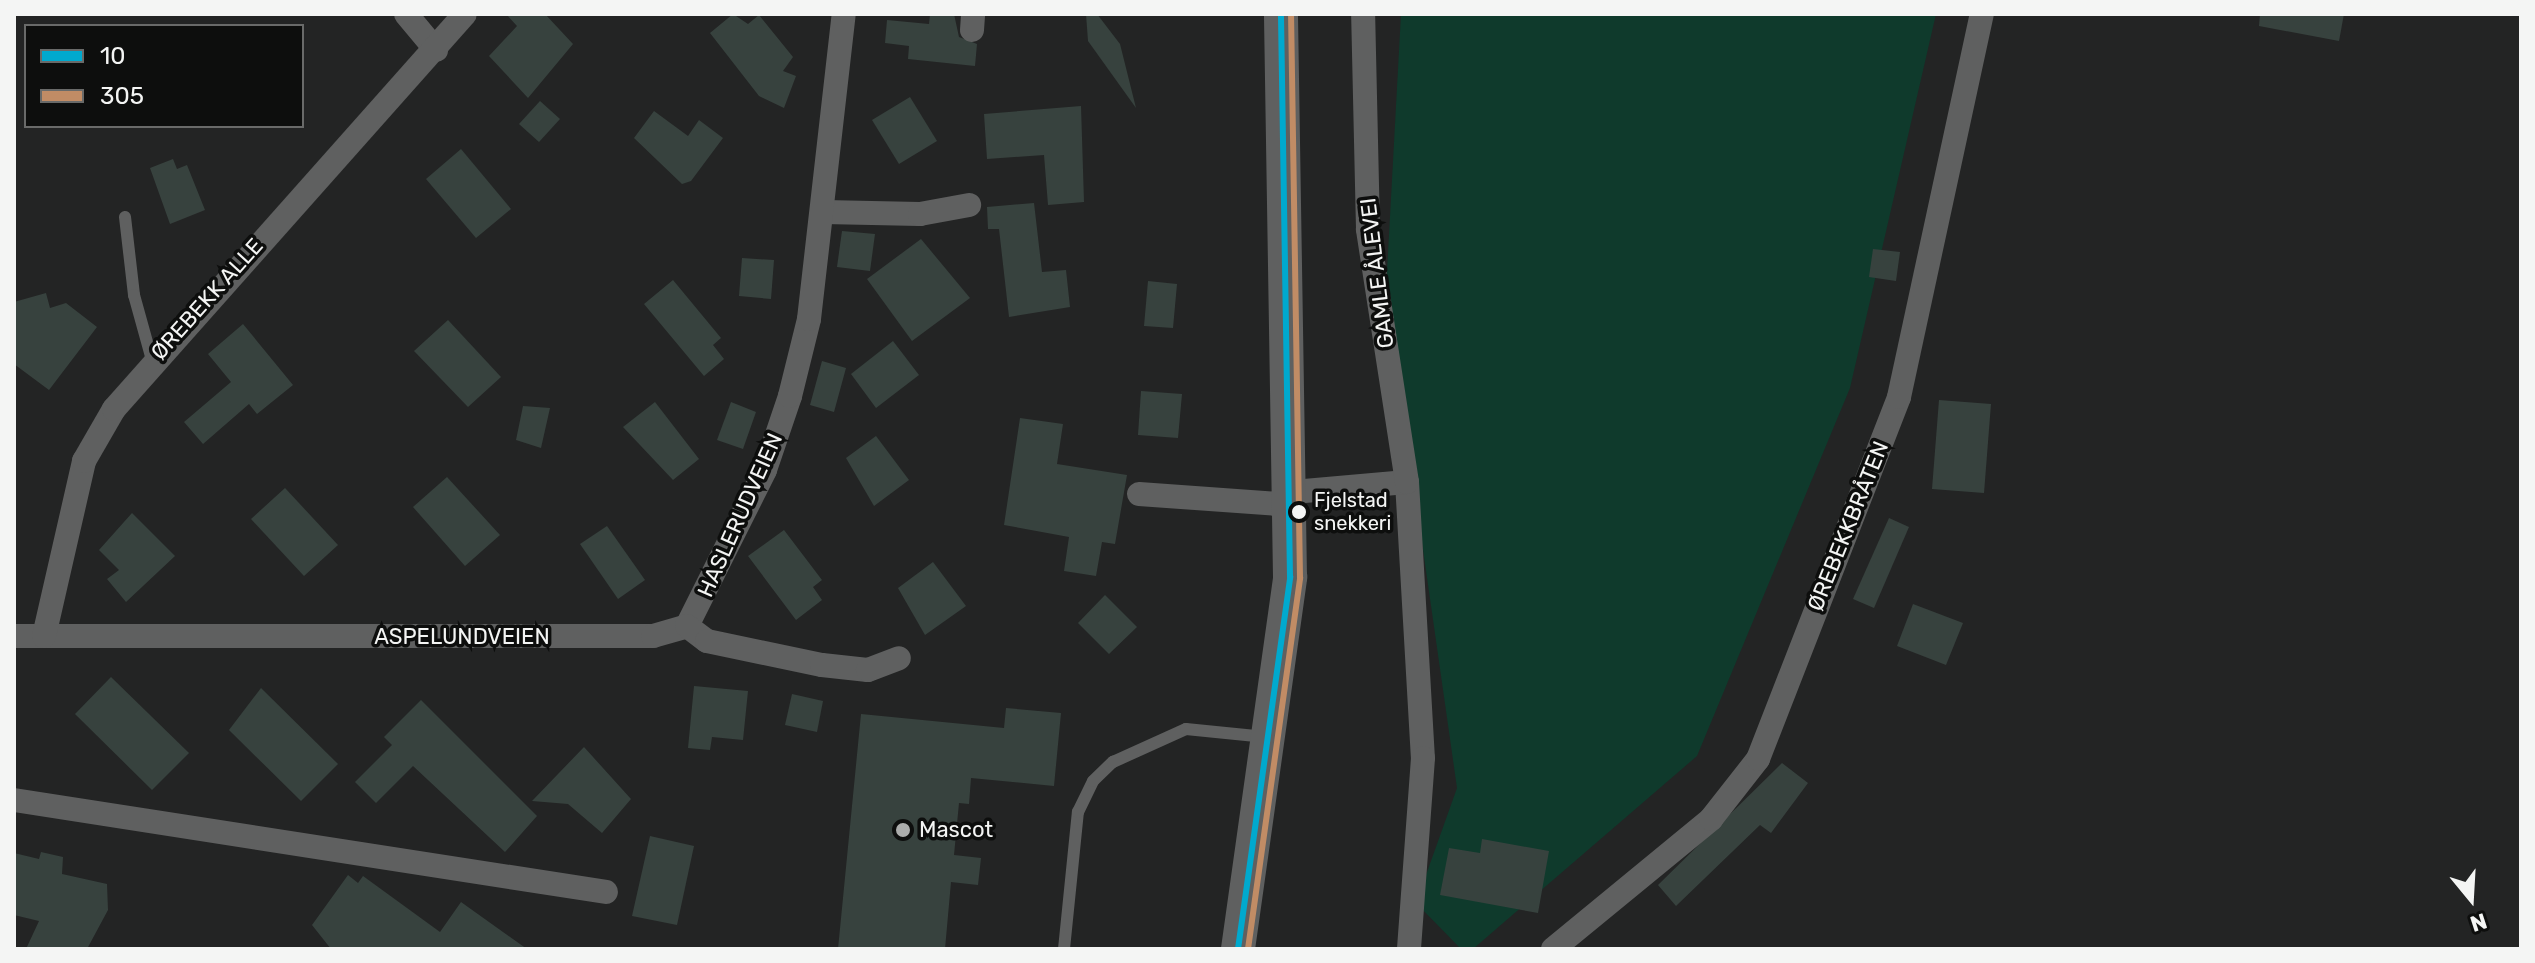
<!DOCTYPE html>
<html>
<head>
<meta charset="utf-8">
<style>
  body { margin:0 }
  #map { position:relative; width:2535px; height:963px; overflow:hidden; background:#232424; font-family:Rubik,sans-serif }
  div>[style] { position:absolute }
  .green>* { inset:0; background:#0f3a2c }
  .building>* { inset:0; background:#37423e }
  .service>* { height:12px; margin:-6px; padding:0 6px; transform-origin:6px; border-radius:6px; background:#5f6060 }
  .minor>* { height:24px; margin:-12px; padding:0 12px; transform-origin:12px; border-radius:12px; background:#5f6060 }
  .secondary>* { height:34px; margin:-17px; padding:0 17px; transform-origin:17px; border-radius:17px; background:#5f6060 }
  .bus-1>* { height:6px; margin:-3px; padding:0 3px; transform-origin:3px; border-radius:3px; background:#00a9ce }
  .bus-2>* { height:6px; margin:-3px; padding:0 3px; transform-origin:3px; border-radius:3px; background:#c18c65 }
  .dots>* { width:22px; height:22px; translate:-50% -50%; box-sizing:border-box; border:4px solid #0d0e0d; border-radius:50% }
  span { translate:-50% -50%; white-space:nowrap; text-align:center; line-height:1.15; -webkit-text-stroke:7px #0d0e0d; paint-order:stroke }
  .bus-label { font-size:20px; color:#f4f5f4 }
  .left { translate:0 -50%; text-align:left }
  .street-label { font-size:22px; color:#f4f5f4 }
  .poi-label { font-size:22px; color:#f4f5f4 }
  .frame { position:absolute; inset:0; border:16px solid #f4f5f4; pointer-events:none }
  .legend { position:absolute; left:24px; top:24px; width:280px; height:104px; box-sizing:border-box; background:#0d0e0d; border:2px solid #696a69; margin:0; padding:10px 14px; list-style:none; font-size:24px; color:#f4f5f4 }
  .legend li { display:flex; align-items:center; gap:16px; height:40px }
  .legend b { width:40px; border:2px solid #696a69 }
  .north { position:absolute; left:2431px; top:859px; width:80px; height:80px; -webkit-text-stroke:6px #0d0e0d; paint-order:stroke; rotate:162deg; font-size:22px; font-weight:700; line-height:32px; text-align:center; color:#f4f5f4 }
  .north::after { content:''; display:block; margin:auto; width:28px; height:36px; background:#f4f5f4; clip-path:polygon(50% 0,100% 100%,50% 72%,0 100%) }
</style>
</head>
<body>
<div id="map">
  <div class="green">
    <i style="clip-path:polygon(1401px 14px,1936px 14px,1850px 388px,1697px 756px,1473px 949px,1461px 949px,1416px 903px,1457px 788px,1386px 290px)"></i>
  </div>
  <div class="building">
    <i style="clip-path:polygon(506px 14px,545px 14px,573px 44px,528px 98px,489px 56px,517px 26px)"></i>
    <i style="clip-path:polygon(733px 14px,748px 24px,759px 15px,793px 57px,783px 71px,796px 76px,784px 108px,759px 96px,710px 33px)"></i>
    <i style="clip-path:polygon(930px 14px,954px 14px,959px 37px,977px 44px,975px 66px,908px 59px,909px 46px,885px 43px,887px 20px,929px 24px)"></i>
    <i style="clip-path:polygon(1086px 14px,1097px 14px,1120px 44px,1136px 108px,1088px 41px)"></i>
    <i style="clip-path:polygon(2260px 14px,2344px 14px,2339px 41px,2259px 26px)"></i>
    <i style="clip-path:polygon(910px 97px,937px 141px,899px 164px,872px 120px)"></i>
    <i style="clip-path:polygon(540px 101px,560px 119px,539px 142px,519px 124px)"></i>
    <i style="clip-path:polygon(1081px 106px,1084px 202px,1048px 205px,1044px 155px,987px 159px,984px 114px)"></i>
    <i style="clip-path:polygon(654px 111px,688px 136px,699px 120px,723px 138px,691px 181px,682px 184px,634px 138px)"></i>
    <i style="clip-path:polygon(461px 149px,511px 209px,476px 238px,426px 179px)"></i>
    <i style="clip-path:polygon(173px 159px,177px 169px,187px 165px,205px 210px,170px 224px,150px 168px)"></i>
    <i style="clip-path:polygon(1034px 203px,1042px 272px,1066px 270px,1070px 307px,1009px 317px,999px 229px,988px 229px,987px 207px)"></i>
    <i style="clip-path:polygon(842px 231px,875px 234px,870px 271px,837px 267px)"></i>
    <i style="clip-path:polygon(921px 239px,970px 298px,912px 341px,867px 279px)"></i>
    <i style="clip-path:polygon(1873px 249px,1900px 252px,1896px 281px,1869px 277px)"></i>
    <i style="clip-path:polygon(742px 258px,774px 260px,771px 299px,739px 296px)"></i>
    <i style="clip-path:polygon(673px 280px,721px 338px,713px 345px,724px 359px,704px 376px,644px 304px)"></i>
    <i style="clip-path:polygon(1148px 281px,1177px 284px,1173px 328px,1144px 326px)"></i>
    <i style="clip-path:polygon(46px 293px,50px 308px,66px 303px,97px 327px,49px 390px,14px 364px,14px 302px)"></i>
    <i style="clip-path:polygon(448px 320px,501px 377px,468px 407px,414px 351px)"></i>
    <i style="clip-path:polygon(243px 324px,293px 385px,257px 414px,249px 404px,203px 444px,184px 422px,231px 382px,208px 354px)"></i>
    <i style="clip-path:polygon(893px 341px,919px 375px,876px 408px,851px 374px)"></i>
    <i style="clip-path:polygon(822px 361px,846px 368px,834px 412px,810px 405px)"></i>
    <i style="clip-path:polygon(1141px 391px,1182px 394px,1178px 438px,1138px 435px)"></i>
    <i style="clip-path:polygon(1939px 400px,1991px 404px,1984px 493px,1932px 489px)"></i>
    <i style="clip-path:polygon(655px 402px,699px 459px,673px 480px,623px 427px)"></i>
    <i style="clip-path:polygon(731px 402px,756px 412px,743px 449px,717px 440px)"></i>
    <i style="clip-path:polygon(523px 406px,550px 408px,541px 448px,516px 440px)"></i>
    <i style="clip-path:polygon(1020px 418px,1063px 424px,1057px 464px,1127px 475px,1115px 544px,1102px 542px,1096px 576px,1064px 571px,1069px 537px,1004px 525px)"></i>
    <i style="clip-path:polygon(876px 436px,909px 480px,874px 506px,846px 458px)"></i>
    <i style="clip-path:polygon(447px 477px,500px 535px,465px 566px,413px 507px)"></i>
    <i style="clip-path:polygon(285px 488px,338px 545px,304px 576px,251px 519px)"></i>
    <i style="clip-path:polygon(132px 513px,175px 556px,126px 602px,107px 579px,119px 570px,99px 550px)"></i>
    <i style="clip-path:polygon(1889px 518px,1909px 527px,1874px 608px,1853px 599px)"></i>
    <i style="clip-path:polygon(607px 526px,645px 580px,618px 599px,580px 544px)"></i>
    <i style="clip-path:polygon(784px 530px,822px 580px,813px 587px,822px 600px,796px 620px,748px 556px)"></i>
    <i style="clip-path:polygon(933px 562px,966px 606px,925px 635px,898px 588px)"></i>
    <i style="clip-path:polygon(1105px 595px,1137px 627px,1109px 654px,1078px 623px)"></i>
    <i style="clip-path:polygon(1913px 604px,1963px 623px,1946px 665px,1897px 646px)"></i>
    <i style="clip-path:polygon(111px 677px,189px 753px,152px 790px,75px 714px)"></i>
    <i style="clip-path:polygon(694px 686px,748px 691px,743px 740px,712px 737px,710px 750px,688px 748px)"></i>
    <i style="clip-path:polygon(261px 688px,338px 764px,301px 801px,229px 730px)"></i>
    <i style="clip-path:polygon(792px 694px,823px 701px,817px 732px,785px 725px)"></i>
    <i style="clip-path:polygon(421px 700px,537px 816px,505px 852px,413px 766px,376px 803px,355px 782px,392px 745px,384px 737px)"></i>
    <i style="clip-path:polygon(1006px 708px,1061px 713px,1054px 786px,971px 778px,969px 804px,959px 803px,954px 855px,981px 858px,978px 885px,951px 882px,945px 949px,838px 949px,861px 714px,1004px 728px)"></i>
    <i style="clip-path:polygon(584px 747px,631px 799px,602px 833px,568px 804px,532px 801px)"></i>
    <i style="clip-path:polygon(1782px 763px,1808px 783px,1771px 833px,1760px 825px,1676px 906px,1658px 885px)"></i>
    <i style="clip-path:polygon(650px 836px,694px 846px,677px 925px,632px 916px)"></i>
    <i style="clip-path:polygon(1482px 839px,1549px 851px,1538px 913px,1440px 895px,1449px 848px,1480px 853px)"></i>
    <i style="clip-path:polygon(41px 852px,63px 857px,62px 874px,107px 884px,108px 910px,87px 949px,26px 949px,39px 921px,14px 915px,14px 853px,39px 859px)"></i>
    <i style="clip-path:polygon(348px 875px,358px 883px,363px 876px,440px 932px,461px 902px,527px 949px,331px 949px,312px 925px)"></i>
  </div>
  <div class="service">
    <i style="left:125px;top:217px;width:79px;rotate:83.4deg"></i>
    <i style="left:134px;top:295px;width:67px;rotate:74.5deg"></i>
    <i style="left:1064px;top:949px;width:138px;rotate:-84.2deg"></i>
    <i style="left:1078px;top:812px;width:34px;rotate:-64deg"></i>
    <i style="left:1093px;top:781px;width:28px;rotate:-44deg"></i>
    <i style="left:1113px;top:762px;width:80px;rotate:-24.3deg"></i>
    <i style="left:1186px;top:729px;width:80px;rotate:5.7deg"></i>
  </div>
  <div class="minor">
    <i style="left:406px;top:14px;width:47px;rotate:50.2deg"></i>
    <i style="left:972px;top:30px;width:16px;rotate:-86deg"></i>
    <i style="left:824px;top:212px;width:96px;rotate:1.2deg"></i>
    <i style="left:920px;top:214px;width:50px;rotate:-10.4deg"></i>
    <i style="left:1407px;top:482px;width:276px;rotate:86.7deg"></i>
    <i style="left:1423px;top:758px;width:192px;rotate:94.2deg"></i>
    <i style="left:1293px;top:492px;width:114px;rotate:-5deg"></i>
    <i style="left:1407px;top:482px;width:256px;rotate:-98.8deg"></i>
    <i style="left:1368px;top:229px;width:215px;rotate:-91.3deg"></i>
    <i style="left:1139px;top:494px;width:154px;rotate:4.1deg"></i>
    <i style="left:687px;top:626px;width:174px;rotate:-63.4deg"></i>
    <i style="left:765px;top:470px;width:78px;rotate:-71.3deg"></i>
    <i style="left:790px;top:396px;width:79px;rotate:-76.1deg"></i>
    <i style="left:809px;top:319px;width:307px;rotate:-83.5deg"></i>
    <i style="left:14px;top:636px;width:639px"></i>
    <i style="left:653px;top:636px;width:35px;rotate:-16deg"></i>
    <i style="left:687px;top:626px;width:25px;rotate:37deg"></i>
    <i style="left:707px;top:641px;width:117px;rotate:11.8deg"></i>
    <i style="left:822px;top:665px;width:46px;rotate:6.2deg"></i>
    <i style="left:868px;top:670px;width:33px;rotate:-21deg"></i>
    <i style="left:44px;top:636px;width:180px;rotate:-77.1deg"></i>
    <i style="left:84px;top:461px;width:60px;rotate:-60deg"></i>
    <i style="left:114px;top:409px;width:528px;rotate:-48.38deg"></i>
    <i style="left:14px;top:800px;width:599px;rotate:8.83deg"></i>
    <i style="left:1553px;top:949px;width:205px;rotate:-39.4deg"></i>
    <i style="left:1711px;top:819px;width:76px;rotate:-51.9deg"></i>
    <i style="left:1758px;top:759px;width:388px;rotate:-68.7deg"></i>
    <i style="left:1899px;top:397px;width:392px;rotate:-77.8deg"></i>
  </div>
  <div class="secondary">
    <i style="left:1238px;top:949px;width:376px;rotate:-82deg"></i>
    <i style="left:1290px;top:577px;width:563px;rotate:-90.92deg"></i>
  </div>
  <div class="bus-1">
    <i style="left:1238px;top:949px;width:376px;rotate:-82deg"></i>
    <i style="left:1290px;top:577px;width:563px;rotate:-90.92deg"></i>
  </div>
  <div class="bus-2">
    <i style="left:1248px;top:949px;width:375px;rotate:-82deg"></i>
    <i style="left:1300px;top:578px;width:564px;rotate:-90.91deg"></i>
  </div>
  <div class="dots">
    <i style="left:1299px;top:512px;background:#f4f5f4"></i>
    <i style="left:903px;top:830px;background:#abacab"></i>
  </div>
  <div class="bus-label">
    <span class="left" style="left:1314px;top:512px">Fjelstad<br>snekkeri</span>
  </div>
  <div class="street-label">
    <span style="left:1377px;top:273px;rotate:-97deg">GAMLE ÅLEVEI</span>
    <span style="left:207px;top:299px;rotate:-48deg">ØREBEKK ALLE</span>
    <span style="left:740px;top:515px;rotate:-66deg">HASLERUDVEIEN</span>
    <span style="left:1848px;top:526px;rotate:-68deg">ØREBEKKBRÅTEN</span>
    <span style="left:462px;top:637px">ASPELUNDVEIEN</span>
  </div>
  <div class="poi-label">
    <span class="left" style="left:919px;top:830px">Mascot</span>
  </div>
  <div class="frame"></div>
  <ul class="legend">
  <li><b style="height:10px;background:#00a9ce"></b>10</li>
  <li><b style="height:10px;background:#c18c65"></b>305</li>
  </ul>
  <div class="north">N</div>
</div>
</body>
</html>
